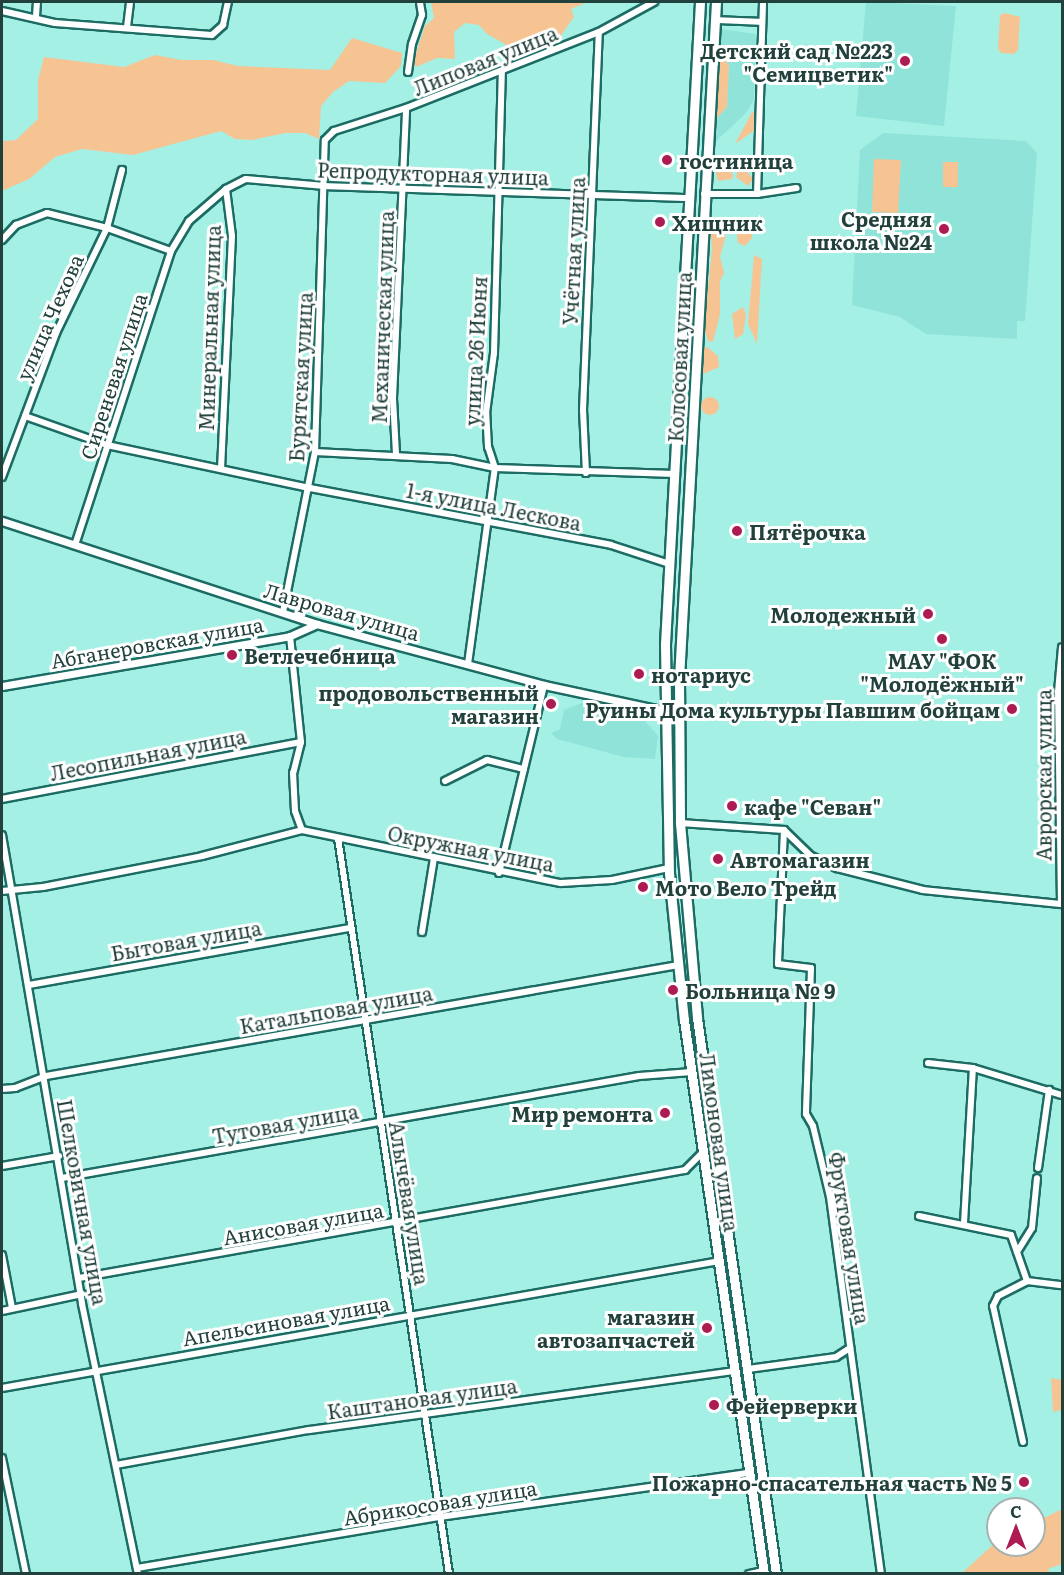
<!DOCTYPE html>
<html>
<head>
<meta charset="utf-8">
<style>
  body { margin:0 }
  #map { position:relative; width:1064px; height:1575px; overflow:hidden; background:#a5f0e5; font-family:Literata,serif }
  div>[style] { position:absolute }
  .built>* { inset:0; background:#8fe3d9 }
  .green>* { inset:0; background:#f6c493 }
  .round { border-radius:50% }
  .roads { filter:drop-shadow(2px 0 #1c6c64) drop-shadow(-2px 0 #1c6c64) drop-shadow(0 2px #1c6c64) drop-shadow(0 -2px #1c6c64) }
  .minor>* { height:6px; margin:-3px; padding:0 3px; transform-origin:3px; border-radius:3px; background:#fff }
  .tertiary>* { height:7px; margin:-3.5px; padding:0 3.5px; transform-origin:3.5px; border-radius:3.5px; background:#fff }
  .trunk>* { height:9px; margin:-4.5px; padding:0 4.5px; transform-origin:4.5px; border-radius:4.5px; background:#fff }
  .dots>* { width:16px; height:16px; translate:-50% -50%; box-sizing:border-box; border:3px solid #fff; border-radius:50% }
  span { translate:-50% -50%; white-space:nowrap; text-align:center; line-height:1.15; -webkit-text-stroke:6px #fff; paint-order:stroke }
  .poi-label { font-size:20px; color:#22413d; font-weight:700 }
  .right { translate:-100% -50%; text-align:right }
  .left { translate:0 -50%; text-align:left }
  .street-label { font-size:20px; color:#22413d }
  .frame { position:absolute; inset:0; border:3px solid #22413d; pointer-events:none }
  .north { position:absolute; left:986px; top:1497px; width:60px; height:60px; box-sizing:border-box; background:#fff; border:2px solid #a7b3b1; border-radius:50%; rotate:0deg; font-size:16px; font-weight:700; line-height:24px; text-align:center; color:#22413d }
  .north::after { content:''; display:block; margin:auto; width:21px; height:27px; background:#ac1b52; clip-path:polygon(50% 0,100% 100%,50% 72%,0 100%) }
</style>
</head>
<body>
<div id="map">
  <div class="built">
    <i style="clip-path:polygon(866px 2px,956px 6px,944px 126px,856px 116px)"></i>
    <i style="clip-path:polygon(721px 29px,756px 34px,754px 99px,746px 113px,714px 143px,716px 113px,717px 118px,727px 107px,729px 65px,719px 54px)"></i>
    <i style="clip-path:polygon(883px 133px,1026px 141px,1037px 153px,1025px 321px,1017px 321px,1017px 339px,926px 334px,900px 317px,852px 305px,860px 150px)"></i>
    <i style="clip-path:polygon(587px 701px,640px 715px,658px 736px,655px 759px,624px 757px,557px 739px,551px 733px,560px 729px,564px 710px)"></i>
  </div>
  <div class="green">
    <i style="clip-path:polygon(431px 2px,587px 2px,571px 9px,574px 17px,555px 44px,536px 52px,521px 53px,487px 34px,479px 25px,465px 23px,454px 32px,455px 59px,437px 58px,416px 67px,413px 63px,425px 26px,434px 18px)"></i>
    <i style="clip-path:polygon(1005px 13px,1020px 17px,1018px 50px,1014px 54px,1001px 53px,998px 49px,1000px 15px)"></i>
    <i style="clip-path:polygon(352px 38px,402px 53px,401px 66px,385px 83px,349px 81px,333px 92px,321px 106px,319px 139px,305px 133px,286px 133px,252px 140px,235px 139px,221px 131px,133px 155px,82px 149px,55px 157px,29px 179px,2px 191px,2px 141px,16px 140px,38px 119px,38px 80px,44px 57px,124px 67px,155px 55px,181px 60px,213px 60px,238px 66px,330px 70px)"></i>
    <i style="clip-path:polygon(719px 54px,729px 65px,727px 107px,717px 118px)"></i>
    <i style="clip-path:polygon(752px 112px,756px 113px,755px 130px,735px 144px)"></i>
    <i style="clip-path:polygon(742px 155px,745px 156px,746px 170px,753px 179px,748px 186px,736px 177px)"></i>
    <i style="clip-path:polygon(723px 158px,733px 175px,732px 179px,718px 181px,715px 169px,717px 160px)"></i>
    <i style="clip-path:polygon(874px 159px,901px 160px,898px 213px,872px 212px)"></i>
    <i style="clip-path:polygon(943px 162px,958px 162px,958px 187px,943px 187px)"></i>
    <i style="clip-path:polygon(741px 220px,747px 220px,752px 229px,752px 238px,745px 246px,738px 243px,737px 237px,737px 223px)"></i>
    <i style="clip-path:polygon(710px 223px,721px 223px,726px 234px,720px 257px,724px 273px,720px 281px,720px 314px,713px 342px,708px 341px,704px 328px,712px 249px)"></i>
    <i style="clip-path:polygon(754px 255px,762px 259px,757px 344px,748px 324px)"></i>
    <i style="clip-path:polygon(743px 307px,746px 315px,743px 334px,735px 339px,732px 314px)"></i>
    <i style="clip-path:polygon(707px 347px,718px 356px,719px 367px,703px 374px,700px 368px,703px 348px)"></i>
    <i class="round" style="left:701px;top:397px;width:18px;height:18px"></i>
    <i style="clip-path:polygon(1051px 1378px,1062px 1380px,1062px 1410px,1053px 1412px)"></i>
    <i style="clip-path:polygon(1062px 1509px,1062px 1564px,1048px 1569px,1050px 1573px,962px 1573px,998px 1540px,998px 1545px,1034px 1545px,1034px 1523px)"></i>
  </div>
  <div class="roads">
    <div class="minor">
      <i style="left:2px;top:11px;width:54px;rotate:12.8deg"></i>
      <i style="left:55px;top:23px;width:157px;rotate:4.4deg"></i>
      <i style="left:212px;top:35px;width:15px;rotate:-42deg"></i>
      <i style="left:223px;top:25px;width:24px;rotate:-78deg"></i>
      <i style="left:36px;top:16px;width:14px;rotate:-86deg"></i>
      <i style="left:715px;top:20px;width:47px;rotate:2.4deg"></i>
      <i style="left:127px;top:27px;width:25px;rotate:-83deg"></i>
      <i style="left:408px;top:72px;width:28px;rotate:-82deg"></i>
      <i style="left:412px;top:44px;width:31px;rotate:-71deg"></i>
      <i style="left:422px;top:15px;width:13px;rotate:-99deg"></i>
      <i style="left:704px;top:194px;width:53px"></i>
      <i style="left:757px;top:194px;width:40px;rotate:-8.5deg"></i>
      <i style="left:757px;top:194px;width:192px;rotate:-88.2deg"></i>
      <i style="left:2px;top:240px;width:21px;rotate:-47deg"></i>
      <i style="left:16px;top:225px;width:33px;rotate:-21deg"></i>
      <i style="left:47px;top:213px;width:62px;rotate:14deg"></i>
      <i style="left:107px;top:228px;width:68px;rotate:19.8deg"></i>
      <i style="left:25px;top:416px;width:87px;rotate:19.5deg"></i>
      <i style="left:107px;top:445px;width:208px;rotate:12deg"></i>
      <i style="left:310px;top:488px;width:306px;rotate:10.7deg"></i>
      <i style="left:611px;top:545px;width:62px;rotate:17.9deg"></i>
      <i style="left:315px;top:452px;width:137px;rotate:2.9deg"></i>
      <i style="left:452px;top:459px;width:44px;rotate:11.8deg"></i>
      <i style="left:495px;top:468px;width:180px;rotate:1.9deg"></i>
      <i style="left:396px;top:454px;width:56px;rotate:-93.1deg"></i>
      <i style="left:393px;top:398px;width:290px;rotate:-87.4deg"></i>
      <i style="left:221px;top:469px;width:233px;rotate:-87.3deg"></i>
      <i style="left:232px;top:236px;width:47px;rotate:-97.3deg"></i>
      <i style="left:586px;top:473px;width:63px;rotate:-92.7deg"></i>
      <i style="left:583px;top:410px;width:378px;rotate:-87.6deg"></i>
      <i style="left:2px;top:477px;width:154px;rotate:-69.4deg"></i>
      <i style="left:56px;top:333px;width:117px;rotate:-64.1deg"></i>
      <i style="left:107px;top:228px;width:60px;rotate:-75.5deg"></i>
      <i style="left:75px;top:545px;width:309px;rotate:-71.9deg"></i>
      <i style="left:171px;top:251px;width:35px;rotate:-59deg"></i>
      <i style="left:189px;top:221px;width:49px;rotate:-40.9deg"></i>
      <i style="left:226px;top:189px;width:22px;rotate:-27deg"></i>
      <i style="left:246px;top:179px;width:79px;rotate:5.1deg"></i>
      <i style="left:325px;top:186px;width:364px;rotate:1.9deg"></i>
      <i style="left:283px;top:612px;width:163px;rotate:-78.7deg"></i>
      <i style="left:315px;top:452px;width:312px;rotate:-88.2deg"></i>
      <i style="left:325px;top:140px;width:13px;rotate:-45deg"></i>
      <i style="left:334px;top:131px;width:76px;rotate:-17.7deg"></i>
      <i style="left:406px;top:108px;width:207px;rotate:-21.5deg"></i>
      <i style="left:599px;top:32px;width:63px;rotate:-28.6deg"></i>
      <i style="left:290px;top:636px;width:107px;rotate:84.1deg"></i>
      <i style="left:301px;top:742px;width:32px;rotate:104deg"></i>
      <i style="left:293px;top:773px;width:38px;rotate:87deg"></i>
      <i style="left:295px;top:811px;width:20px;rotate:70deg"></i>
      <i style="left:468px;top:664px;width:198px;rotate:-82.2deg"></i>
      <i style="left:495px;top:468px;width:22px;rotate:-108deg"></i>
      <i style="left:488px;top:447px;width:34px;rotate:-93deg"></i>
      <i style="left:486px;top:413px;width:61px;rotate:-82.4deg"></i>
      <i style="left:494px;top:353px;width:281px;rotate:-88.4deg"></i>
      <i style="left:445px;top:781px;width:47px;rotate:-26.6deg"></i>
      <i style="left:487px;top:760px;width:38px;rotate:14deg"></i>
      <i style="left:2px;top:799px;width:304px;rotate:-10.8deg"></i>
      <i style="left:680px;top:823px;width:104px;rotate:3.9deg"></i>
      <i style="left:784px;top:830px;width:37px;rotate:44deg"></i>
      <i style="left:811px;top:856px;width:29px;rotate:25deg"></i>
      <i style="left:837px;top:868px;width:89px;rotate:14.3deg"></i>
      <i style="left:923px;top:890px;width:140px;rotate:5.8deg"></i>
      <i style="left:784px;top:830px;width:134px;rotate:92.6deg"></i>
      <i style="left:778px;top:964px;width:33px;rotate:7deg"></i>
      <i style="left:811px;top:968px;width:146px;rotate:92deg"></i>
      <i style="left:806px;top:1114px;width:14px;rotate:60deg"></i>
      <i style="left:813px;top:1126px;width:73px;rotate:76.5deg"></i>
      <i style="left:830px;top:1197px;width:380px;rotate:82.3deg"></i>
      <i style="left:2px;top:835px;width:476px;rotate:80.3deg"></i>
      <i style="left:82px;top:1304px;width:276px;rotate:78.3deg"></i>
      <i style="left:338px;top:838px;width:744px;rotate:81.42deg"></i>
      <i style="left:499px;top:873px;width:193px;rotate:-76.5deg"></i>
      <i style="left:2px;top:891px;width:41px;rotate:-5.6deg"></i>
      <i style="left:43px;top:887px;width:162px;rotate:-11deg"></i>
      <i style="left:202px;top:856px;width:103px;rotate:-14.6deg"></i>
      <i style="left:302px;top:830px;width:264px;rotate:11.6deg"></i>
      <i style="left:561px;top:883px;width:51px;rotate:-3.4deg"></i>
      <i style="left:612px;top:880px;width:58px;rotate:-11.9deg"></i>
      <i style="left:1061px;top:904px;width:212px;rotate:-90.8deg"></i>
      <i style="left:1058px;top:692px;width:45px;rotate:-84.9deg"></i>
      <i style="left:422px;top:932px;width:75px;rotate:-80.8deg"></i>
      <i style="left:29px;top:985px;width:326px;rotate:-10.1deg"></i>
      <i style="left:928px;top:1063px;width:45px;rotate:6.3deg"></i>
      <i style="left:973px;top:1068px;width:93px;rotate:16.9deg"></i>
      <i style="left:2px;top:1089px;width:13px;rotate:-4deg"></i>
      <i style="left:15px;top:1088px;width:33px;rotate:-21deg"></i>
      <i style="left:46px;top:1076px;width:642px;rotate:-9.96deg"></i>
      <i style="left:2px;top:1166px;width:58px;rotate:-10deg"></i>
      <i style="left:1038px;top:1168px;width:79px;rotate:-82deg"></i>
      <i style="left:62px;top:1178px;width:586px;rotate:-10.02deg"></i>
      <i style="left:639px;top:1076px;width:53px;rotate:-4.3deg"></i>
      <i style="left:919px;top:1216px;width:94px;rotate:11.7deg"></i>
      <i style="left:1011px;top:1235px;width:49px;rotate:70.8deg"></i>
      <i style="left:964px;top:1223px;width:155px;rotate:-86.7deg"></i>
      <i style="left:1017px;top:1252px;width:28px;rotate:-58deg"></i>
      <i style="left:1032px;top:1228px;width:50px;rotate:-84.3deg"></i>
      <i style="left:2px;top:1255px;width:54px;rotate:79.3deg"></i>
      <i style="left:79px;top:1278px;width:616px;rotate:-10.11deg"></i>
      <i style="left:685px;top:1170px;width:25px;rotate:-45deg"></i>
      <i style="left:2px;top:1311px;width:82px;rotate:-12deg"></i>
      <i style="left:748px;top:1369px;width:89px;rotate:-7.8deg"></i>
      <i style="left:836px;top:1357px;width:17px;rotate:-33deg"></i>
      <i style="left:2px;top:1388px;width:728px;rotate:-10.04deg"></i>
      <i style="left:1023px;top:1442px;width:139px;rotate:-102.4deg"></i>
      <i style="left:993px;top:1306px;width:11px;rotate:-63deg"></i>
      <i style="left:998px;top:1296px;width:33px;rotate:-27deg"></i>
      <i style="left:1027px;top:1281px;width:35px;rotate:7deg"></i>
      <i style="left:2px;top:1458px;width:118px;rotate:78.3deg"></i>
      <i style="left:116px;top:1465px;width:196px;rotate:-10.3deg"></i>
      <i style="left:309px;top:1430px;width:429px;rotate:-7.9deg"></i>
      <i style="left:137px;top:1568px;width:306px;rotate:-9.6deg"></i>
      <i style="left:439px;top:1517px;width:314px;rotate:-8.1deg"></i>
      <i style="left:749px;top:1574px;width:14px;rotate:-12deg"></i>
    </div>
    <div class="tertiary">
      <i style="left:2px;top:521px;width:331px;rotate:18.1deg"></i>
      <i style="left:317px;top:624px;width:235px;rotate:15deg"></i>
      <i style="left:544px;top:685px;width:138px;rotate:12.1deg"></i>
      <i style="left:2px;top:686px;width:292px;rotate:-9.8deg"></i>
      <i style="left:290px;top:636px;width:30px;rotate:-24deg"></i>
    </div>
    <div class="trunk">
      <i style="left:700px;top:2px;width:644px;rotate:93.12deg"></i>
      <i style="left:665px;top:645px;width:228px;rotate:89deg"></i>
      <i style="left:669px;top:873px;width:148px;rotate:84.2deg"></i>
      <i style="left:684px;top:1020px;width:560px;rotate:81.78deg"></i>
      <i style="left:716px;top:2px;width:677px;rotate:93.13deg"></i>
      <i style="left:679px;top:678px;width:145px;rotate:89.6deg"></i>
      <i style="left:680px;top:823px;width:196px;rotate:85deg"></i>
      <i style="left:697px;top:1018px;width:562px;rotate:81.91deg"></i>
    </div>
  </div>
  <div class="dots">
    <i style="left:905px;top:61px;background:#ac1b52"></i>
    <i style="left:667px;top:160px;background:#ac1b52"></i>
    <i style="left:660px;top:222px;background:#ac1b52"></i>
    <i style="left:944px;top:229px;background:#ac1b52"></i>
    <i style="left:737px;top:531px;background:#ac1b52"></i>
    <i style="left:928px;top:614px;background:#ac1b52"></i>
    <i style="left:942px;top:639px;background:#ac1b52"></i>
    <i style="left:232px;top:655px;background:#ac1b52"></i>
    <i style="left:639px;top:674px;background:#ac1b52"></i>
    <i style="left:551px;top:704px;background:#ac1b52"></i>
    <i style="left:1012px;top:709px;background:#ac1b52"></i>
    <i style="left:732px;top:806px;background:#ac1b52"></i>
    <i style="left:718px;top:859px;background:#ac1b52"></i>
    <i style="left:643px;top:887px;background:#ac1b52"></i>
    <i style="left:673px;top:990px;background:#ac1b52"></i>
    <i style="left:665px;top:1113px;background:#ac1b52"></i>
    <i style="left:707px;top:1328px;background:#ac1b52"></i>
    <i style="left:714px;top:1405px;background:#ac1b52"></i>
    <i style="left:1024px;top:1482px;background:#ac1b52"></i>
  </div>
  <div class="poi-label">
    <span class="right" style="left:893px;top:62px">Детский сад №223<br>"Семицветик"</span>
    <span class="left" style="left:679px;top:160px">гостиница</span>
    <span class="right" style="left:932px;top:230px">Средняя<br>школа №24</span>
    <span class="left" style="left:672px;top:222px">Хищник</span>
    <span class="left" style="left:749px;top:531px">Пятёрочка</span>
    <span class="right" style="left:916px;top:614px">Молодежный</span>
    <span class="left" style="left:244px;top:655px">Ветлечебница</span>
    <span style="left:942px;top:672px">МАУ "ФОК<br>"Молодёжный"</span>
    <span class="left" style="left:651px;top:674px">нотариус</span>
    <span class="right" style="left:539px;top:704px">продовольственный<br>магазин</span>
    <span class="right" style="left:1000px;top:709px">Руины Дома культуры Павшим бойцам</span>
    <span class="left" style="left:744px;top:806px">кафе "Севан"</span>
    <span class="left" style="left:730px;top:859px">Автомагазин</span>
    <span class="left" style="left:655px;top:887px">Мото Вело Трейд</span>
    <span class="left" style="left:685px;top:990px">Больница № 9</span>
    <span class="right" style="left:653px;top:1113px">Мир ремонта</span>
    <span class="right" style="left:695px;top:1328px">магазин<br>автозапчастей</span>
    <span class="left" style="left:726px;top:1405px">Фейерверки</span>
    <span class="right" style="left:1012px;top:1482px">Пожарно-спасательная часть № 5</span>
  </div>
  <div class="street-label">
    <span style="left:485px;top:60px;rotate:-22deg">Липовая улица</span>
    <span style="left:433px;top:173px;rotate:2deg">Репродукторная улица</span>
    <span style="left:573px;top:251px;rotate:-87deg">Учётная улица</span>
    <span style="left:49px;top:317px;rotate:-66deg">улица Чехова</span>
    <span style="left:382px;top:317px;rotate:-88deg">Механическая улица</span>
    <span style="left:209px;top:328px;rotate:-88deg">Минеральная улица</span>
    <span style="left:475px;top:351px;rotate:-87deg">улица 26 Июня</span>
    <span style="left:679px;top:357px;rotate:-87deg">Колосовая улица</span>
    <span style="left:113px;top:376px;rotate:-72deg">Сиреневая улица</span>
    <span style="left:300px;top:377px;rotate:-87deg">Бурятская улица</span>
    <span style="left:494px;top:506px;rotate:11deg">1-я улица Лескова</span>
    <span style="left:342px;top:611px;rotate:16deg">Лавровая улица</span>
    <span style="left:157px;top:642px;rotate:-10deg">Абганеровская улица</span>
    <span style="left:148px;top:754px;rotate:-11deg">Лесопильная улица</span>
    <span style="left:1043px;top:775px;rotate:-90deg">Аврорская улица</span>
    <span style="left:471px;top:848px;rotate:11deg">Окружная улица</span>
    <span style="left:186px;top:940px;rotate:-10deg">Бытовая улица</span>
    <span style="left:336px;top:1009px;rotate:-10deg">Катальповая улица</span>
    <span style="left:285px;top:1123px;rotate:-10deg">Тутовая улица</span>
    <span style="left:720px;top:1142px;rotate:82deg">Лимоновая улица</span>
    <span style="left:83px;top:1202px;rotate:80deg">Шелковичная улица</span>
    <span style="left:410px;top:1203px;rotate:81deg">Алычёвая улица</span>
    <span style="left:303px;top:1223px;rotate:-10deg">Анисовая улица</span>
    <span style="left:850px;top:1238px;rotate:81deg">Фруктовая улица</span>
    <span style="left:286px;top:1320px;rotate:-10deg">Апельсиновая улица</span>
    <span style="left:422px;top:1398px;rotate:-8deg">Каштановая улица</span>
    <span style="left:440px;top:1502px;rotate:-9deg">Абрикосовая улица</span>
  </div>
  <div class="frame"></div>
  <div class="north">С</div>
</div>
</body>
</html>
